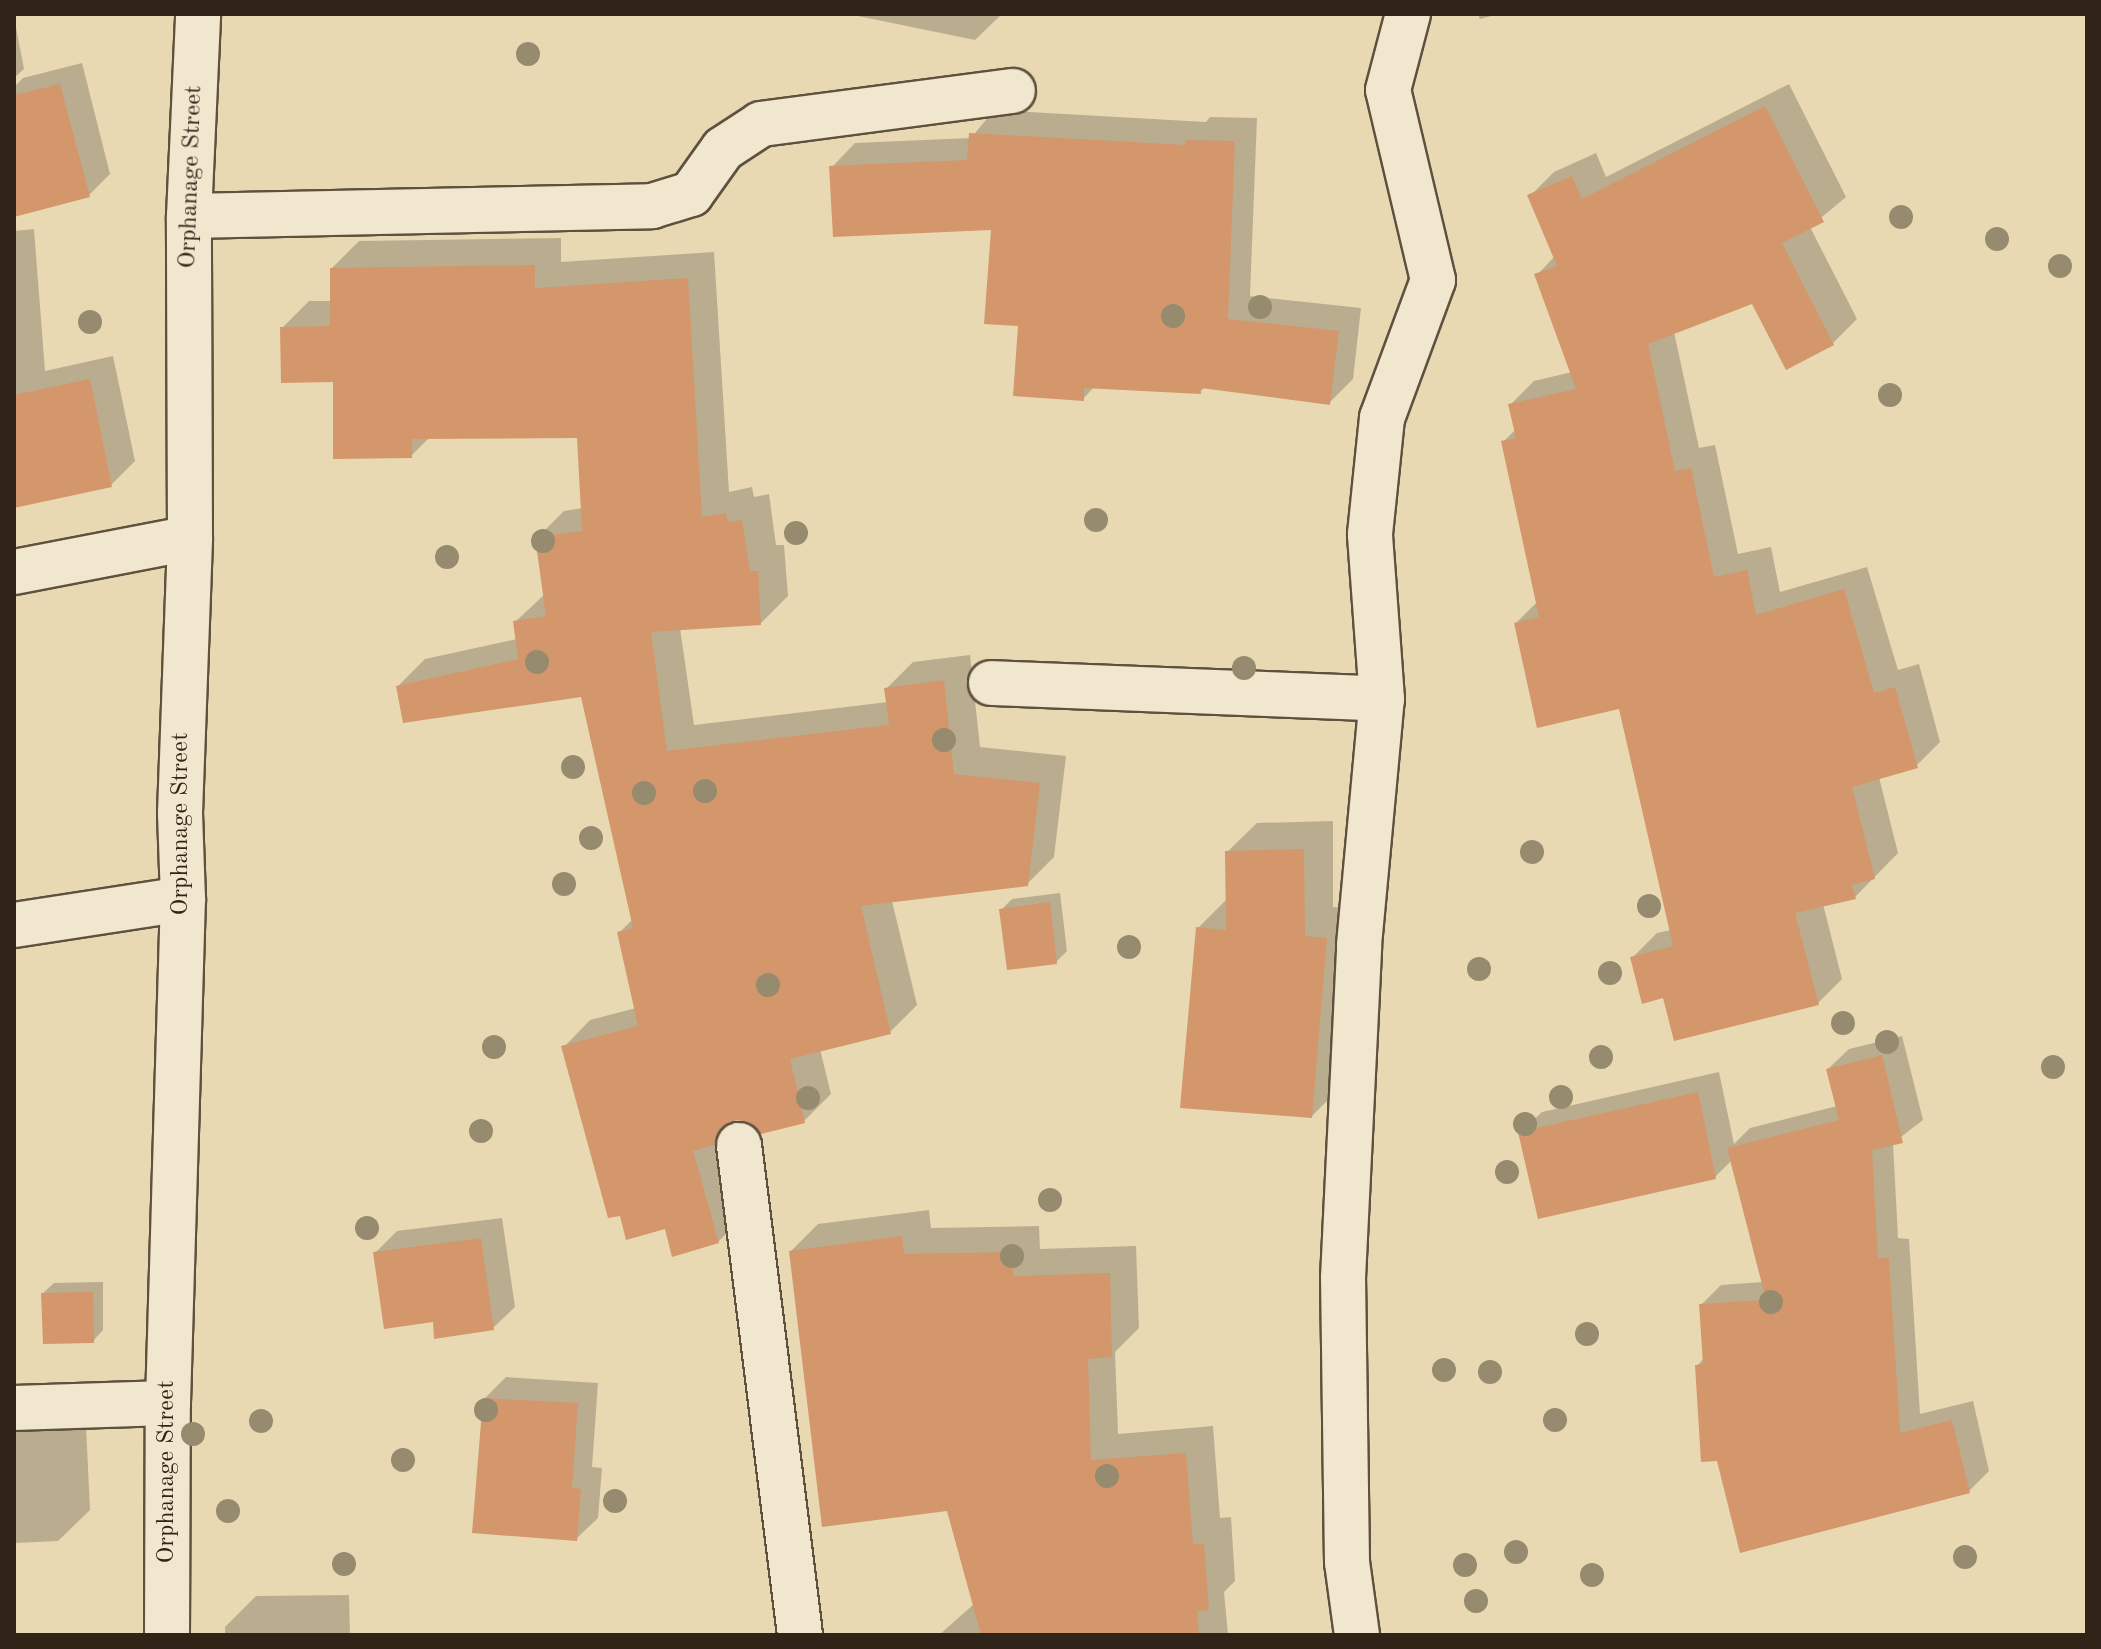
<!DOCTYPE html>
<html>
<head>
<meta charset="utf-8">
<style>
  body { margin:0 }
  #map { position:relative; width:2101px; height:1649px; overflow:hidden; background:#e9d9b3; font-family:"Old Standard TT",serif }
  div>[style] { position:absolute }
  .shadow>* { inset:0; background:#0003 }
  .building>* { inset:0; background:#d4966b }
  .roads { filter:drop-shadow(2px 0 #5e513f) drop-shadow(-2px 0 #5e513f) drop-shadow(0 2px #5e513f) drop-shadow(0 -2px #5e513f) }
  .minor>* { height:44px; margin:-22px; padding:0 22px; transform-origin:22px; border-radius:22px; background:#f1e6ce }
  .trees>* { width:24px; height:24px; margin:-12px; border-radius:50%; background:#968b6e }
  span { translate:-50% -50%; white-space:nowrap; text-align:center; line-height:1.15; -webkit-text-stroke:8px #f1e6ce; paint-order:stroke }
  .street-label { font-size:24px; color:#302418 }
  .frame { position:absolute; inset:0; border:16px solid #302418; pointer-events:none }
</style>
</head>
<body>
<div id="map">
  <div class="shadow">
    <i style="clip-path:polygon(848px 14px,1002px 14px,975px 40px)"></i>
    <i style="clip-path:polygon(1478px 14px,1499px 14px,1480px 19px)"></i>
    <i style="clip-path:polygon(14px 17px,24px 69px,14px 78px)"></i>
    <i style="clip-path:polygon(82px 63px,110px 174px,89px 195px,14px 151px,14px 87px,23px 78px)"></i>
    <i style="clip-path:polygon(1789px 84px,1846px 197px,1810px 227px,1857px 319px,1833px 343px,1753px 301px,1674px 332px,1699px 448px,1715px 445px,1738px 554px,1771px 547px,1780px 592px,1867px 567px,1898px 670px,1919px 664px,1940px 742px,1916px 766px,1879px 777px,1898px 853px,1855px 897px,1823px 904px,1842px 979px,1818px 1003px,1664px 996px,1633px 957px,1657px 933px,1671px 930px,1621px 706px,1516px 623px,1538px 601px,1504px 441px,1516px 429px,1510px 405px,1534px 381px,1572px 372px,1537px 275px,1555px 256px,1530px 196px,1554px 172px,1596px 153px,1606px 177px)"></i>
    <i style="clip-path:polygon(994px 110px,1206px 122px,1210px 117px,1257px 118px,1250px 296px,1361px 308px,1353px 379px,1329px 403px,1205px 387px,1200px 392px,1095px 386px,1083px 399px,1021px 324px,993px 228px,832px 167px,855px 143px,971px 138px)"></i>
    <i style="clip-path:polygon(34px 229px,45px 371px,113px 356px,135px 461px,111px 485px,14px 506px,14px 231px)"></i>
    <i style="clip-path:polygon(561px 238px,561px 262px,714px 252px,729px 492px,752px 487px,754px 497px,769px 494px,776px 545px,784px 545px,788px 596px,761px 623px,680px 628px,694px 725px,888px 702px,886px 689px,913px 662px,970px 655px,980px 747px,1066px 756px,1054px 857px,1027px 884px,892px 901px,917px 1005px,890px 1032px,820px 1049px,831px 1094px,804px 1121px,738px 1119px,723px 1135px,745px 1215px,718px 1242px,667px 1226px,564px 1047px,590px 1020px,636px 1008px,619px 933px,633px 919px,583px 695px,398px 686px,425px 659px,517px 639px,515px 622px,545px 594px,537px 538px,564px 511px,583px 508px,578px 436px,430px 437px,411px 456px,282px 328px,309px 301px,332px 301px,332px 268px,359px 241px)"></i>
    <i style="clip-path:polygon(1333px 821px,1333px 907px,1356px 909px,1341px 1087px,1312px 1116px,1198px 928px,1228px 898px,1227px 852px,1257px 823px)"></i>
    <i style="clip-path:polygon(1060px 893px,1067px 951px,1056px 962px,1001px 910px,1012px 899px)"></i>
    <i style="clip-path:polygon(1902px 1036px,1923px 1120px,1893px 1143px,1898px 1238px,1909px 1239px,1920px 1414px,1973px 1401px,1989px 1471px,1969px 1491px,1697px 1366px,1704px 1358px,1701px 1305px,1721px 1285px,1763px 1282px,1732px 1160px,1715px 1177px,1520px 1133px,1542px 1112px,1719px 1072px,1734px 1144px,1750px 1128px,1837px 1106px,1828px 1069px,1849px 1049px)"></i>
    <i style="clip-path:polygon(929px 1210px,931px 1228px,1039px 1226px,1040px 1249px,1136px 1246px,1139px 1328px,1115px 1352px,1118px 1434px,1213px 1426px,1220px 1518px,1231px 1517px,1235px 1581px,1224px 1592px,1228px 1635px,939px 1635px,974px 1604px,949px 1509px,791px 1251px,818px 1224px)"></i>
    <i style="clip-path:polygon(502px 1218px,515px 1307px,493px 1328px,435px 1320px,375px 1253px,397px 1231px)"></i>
    <i style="clip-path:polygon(103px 1282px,103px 1330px,93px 1341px,43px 1293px,54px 1283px)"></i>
    <i style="clip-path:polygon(506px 1377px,598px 1383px,592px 1467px,602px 1468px,598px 1518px,576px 1539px,485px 1398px)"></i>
    <i style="clip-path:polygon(85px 1405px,90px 1510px,58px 1541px,14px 1543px,14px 1408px)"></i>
    <i style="clip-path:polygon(349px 1595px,350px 1635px,225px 1635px,225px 1627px,256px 1596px)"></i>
  </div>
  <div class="building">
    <i style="clip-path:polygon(60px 84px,90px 197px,14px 217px,14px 95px)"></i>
    <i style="clip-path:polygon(1765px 106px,1824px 222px,1782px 243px,1834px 345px,1786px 370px,1752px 304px,1648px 344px,1675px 471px,1691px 468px,1714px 577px,1747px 570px,1756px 615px,1844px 589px,1874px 693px,1895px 687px,1918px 768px,1852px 787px,1875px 879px,1852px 885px,1856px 899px,1795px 913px,1819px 1005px,1674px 1041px,1663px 998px,1642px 1004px,1630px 957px,1673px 946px,1619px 709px,1537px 728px,1514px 623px,1539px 617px,1501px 441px,1516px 438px,1508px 404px,1576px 389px,1534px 274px,1557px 266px,1527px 195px,1572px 176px,1582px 199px)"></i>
    <i style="clip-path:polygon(969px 133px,1185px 145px,1185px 140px,1235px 141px,1228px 319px,1339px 331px,1330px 405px,1201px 388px,1201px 394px,1084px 388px,1084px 401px,1013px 396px,1018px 326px,984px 324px,991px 230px,833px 237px,829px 166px,967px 160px)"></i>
    <i style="clip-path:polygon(535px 265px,535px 288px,688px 278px,702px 517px,726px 513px,728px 522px,742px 520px,750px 571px,758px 571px,761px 625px,651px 632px,667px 751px,889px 725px,884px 688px,944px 680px,954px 774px,1040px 783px,1028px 886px,861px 906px,891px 1034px,790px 1059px,805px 1123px,761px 1134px,749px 1122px,735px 1120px,723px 1126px,714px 1145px,693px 1151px,719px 1243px,672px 1257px,665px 1229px,626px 1240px,620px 1216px,608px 1218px,561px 1046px,638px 1026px,617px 932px,633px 928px,581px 697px,403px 723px,396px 686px,518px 659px,513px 621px,546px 616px,535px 537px,582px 531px,577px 438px,412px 439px,412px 458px,333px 459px,333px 382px,281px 383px,280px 327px,330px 326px,330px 268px)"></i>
    <i style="clip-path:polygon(90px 379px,112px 487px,14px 508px,14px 395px)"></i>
    <i style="clip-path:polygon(1304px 849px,1305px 936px,1327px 938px,1312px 1118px,1180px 1108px,1196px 927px,1226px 930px,1225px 851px)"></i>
    <i style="clip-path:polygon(1050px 902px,1057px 964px,1007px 970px,999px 909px)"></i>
    <i style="clip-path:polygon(1882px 1055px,1903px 1143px,1872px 1150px,1878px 1258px,1889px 1258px,1900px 1433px,1952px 1420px,1970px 1493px,1740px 1553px,1717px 1461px,1701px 1462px,1695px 1365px,1703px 1364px,1699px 1304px,1766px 1300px,1727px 1148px,1839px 1120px,1826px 1069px)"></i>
    <i style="clip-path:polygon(1698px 1092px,1716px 1179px,1538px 1219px,1518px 1132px)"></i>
    <i style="clip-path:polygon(902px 1236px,904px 1254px,1013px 1252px,1013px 1276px,1110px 1273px,1112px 1357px,1088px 1359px,1091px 1460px,1186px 1453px,1193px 1544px,1204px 1544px,1209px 1610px,1197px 1611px,1199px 1635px,981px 1635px,947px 1511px,822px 1527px,789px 1251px)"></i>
    <i style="clip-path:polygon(481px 1238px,494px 1330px,434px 1339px,433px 1322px,384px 1329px,373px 1252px)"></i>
    <i style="clip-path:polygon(93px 1292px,94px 1343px,43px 1344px,41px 1293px)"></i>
    <i style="clip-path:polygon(483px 1398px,578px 1403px,572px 1488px,581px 1489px,577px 1541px,472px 1533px)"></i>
  </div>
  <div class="roads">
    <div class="minor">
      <i style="left:189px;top:216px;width:463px;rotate:-1.2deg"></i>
      <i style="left:652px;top:206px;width:41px;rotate:-17.1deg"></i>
      <i style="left:691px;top:194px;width:55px;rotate:-54.6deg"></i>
      <i style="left:723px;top:149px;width:45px;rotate:-33.3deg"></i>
      <i style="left:761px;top:124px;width:254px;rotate:-7.5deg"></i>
      <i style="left:14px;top:572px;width:179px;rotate:-10.9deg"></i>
      <i style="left:991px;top:683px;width:391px;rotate:2.3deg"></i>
      <i style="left:14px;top:925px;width:171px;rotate:-8.7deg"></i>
      <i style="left:739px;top:1145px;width:494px;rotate:82.9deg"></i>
      <i style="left:14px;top:1408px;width:154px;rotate:-1.9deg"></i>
      <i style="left:167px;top:1635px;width:232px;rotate:-89.8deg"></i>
      <i style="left:168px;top:1403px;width:504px;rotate:-88.3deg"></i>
      <i style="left:183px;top:899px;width:86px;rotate:-92deg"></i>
      <i style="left:180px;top:813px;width:275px;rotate:-87.9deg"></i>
      <i style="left:190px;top:538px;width:322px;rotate:-90.2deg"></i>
      <i style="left:189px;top:216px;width:202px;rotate:-87.4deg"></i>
      <i style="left:1357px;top:1635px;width:74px;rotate:-97.8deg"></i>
      <i style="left:1347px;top:1562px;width:284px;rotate:-90.8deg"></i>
      <i style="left:1343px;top:1278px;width:333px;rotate:-87.2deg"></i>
      <i style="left:1359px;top:945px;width:247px;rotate:-84.7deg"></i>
      <i style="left:1382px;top:699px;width:165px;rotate:-94.2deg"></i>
      <i style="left:1370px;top:534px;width:117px;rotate:-84.1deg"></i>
      <i style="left:1382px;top:418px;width:147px;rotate:-69.7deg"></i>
      <i style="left:1433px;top:280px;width:195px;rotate:-103.3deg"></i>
      <i style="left:1388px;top:90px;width:79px;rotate:-75.3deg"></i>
    </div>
  </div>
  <div class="trees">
    <i style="left:528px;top:54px"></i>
    <i style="left:1901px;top:217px"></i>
    <i style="left:1997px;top:239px"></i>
    <i style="left:2060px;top:266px"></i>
    <i style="left:1260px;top:307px"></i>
    <i style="left:1173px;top:316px"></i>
    <i style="left:90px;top:322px"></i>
    <i style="left:1890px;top:395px"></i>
    <i style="left:1096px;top:520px"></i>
    <i style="left:796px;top:533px"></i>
    <i style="left:543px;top:541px"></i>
    <i style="left:447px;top:557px"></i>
    <i style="left:537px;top:662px"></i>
    <i style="left:1244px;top:668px"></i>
    <i style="left:944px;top:740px"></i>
    <i style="left:573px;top:767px"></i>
    <i style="left:705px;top:791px"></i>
    <i style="left:644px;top:793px"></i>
    <i style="left:591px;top:838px"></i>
    <i style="left:1532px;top:852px"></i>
    <i style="left:564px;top:884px"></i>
    <i style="left:1649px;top:906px"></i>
    <i style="left:1129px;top:947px"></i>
    <i style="left:1479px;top:969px"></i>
    <i style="left:1610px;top:973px"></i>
    <i style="left:768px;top:985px"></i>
    <i style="left:1843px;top:1023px"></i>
    <i style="left:1887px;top:1042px"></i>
    <i style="left:494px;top:1047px"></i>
    <i style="left:1601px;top:1057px"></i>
    <i style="left:2053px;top:1067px"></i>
    <i style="left:1561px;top:1097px"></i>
    <i style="left:808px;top:1098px"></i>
    <i style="left:1525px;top:1124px"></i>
    <i style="left:481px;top:1131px"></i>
    <i style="left:1507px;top:1172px"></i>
    <i style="left:1050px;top:1200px"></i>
    <i style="left:367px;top:1228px"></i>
    <i style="left:1012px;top:1256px"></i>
    <i style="left:1771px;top:1302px"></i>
    <i style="left:1587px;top:1334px"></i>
    <i style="left:1444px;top:1370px"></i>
    <i style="left:1490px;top:1372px"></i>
    <i style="left:486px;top:1410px"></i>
    <i style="left:1555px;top:1420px"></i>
    <i style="left:261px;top:1421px"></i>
    <i style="left:193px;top:1434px"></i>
    <i style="left:403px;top:1460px"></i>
    <i style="left:1107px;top:1476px"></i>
    <i style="left:615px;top:1501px"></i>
    <i style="left:228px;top:1511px"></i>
    <i style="left:1516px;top:1552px"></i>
    <i style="left:1965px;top:1557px"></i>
    <i style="left:344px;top:1564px"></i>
    <i style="left:1465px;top:1565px"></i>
    <i style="left:1592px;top:1575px"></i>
    <i style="left:1476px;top:1601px"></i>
  </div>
  <div class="street-label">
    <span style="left:192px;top:177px;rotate:-88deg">Orphanage Street</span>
    <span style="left:182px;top:824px;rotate:-90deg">Orphanage Street</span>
    <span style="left:168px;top:1472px;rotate:-90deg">Orphanage Street</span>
  </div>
  <div class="frame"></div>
</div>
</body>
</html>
